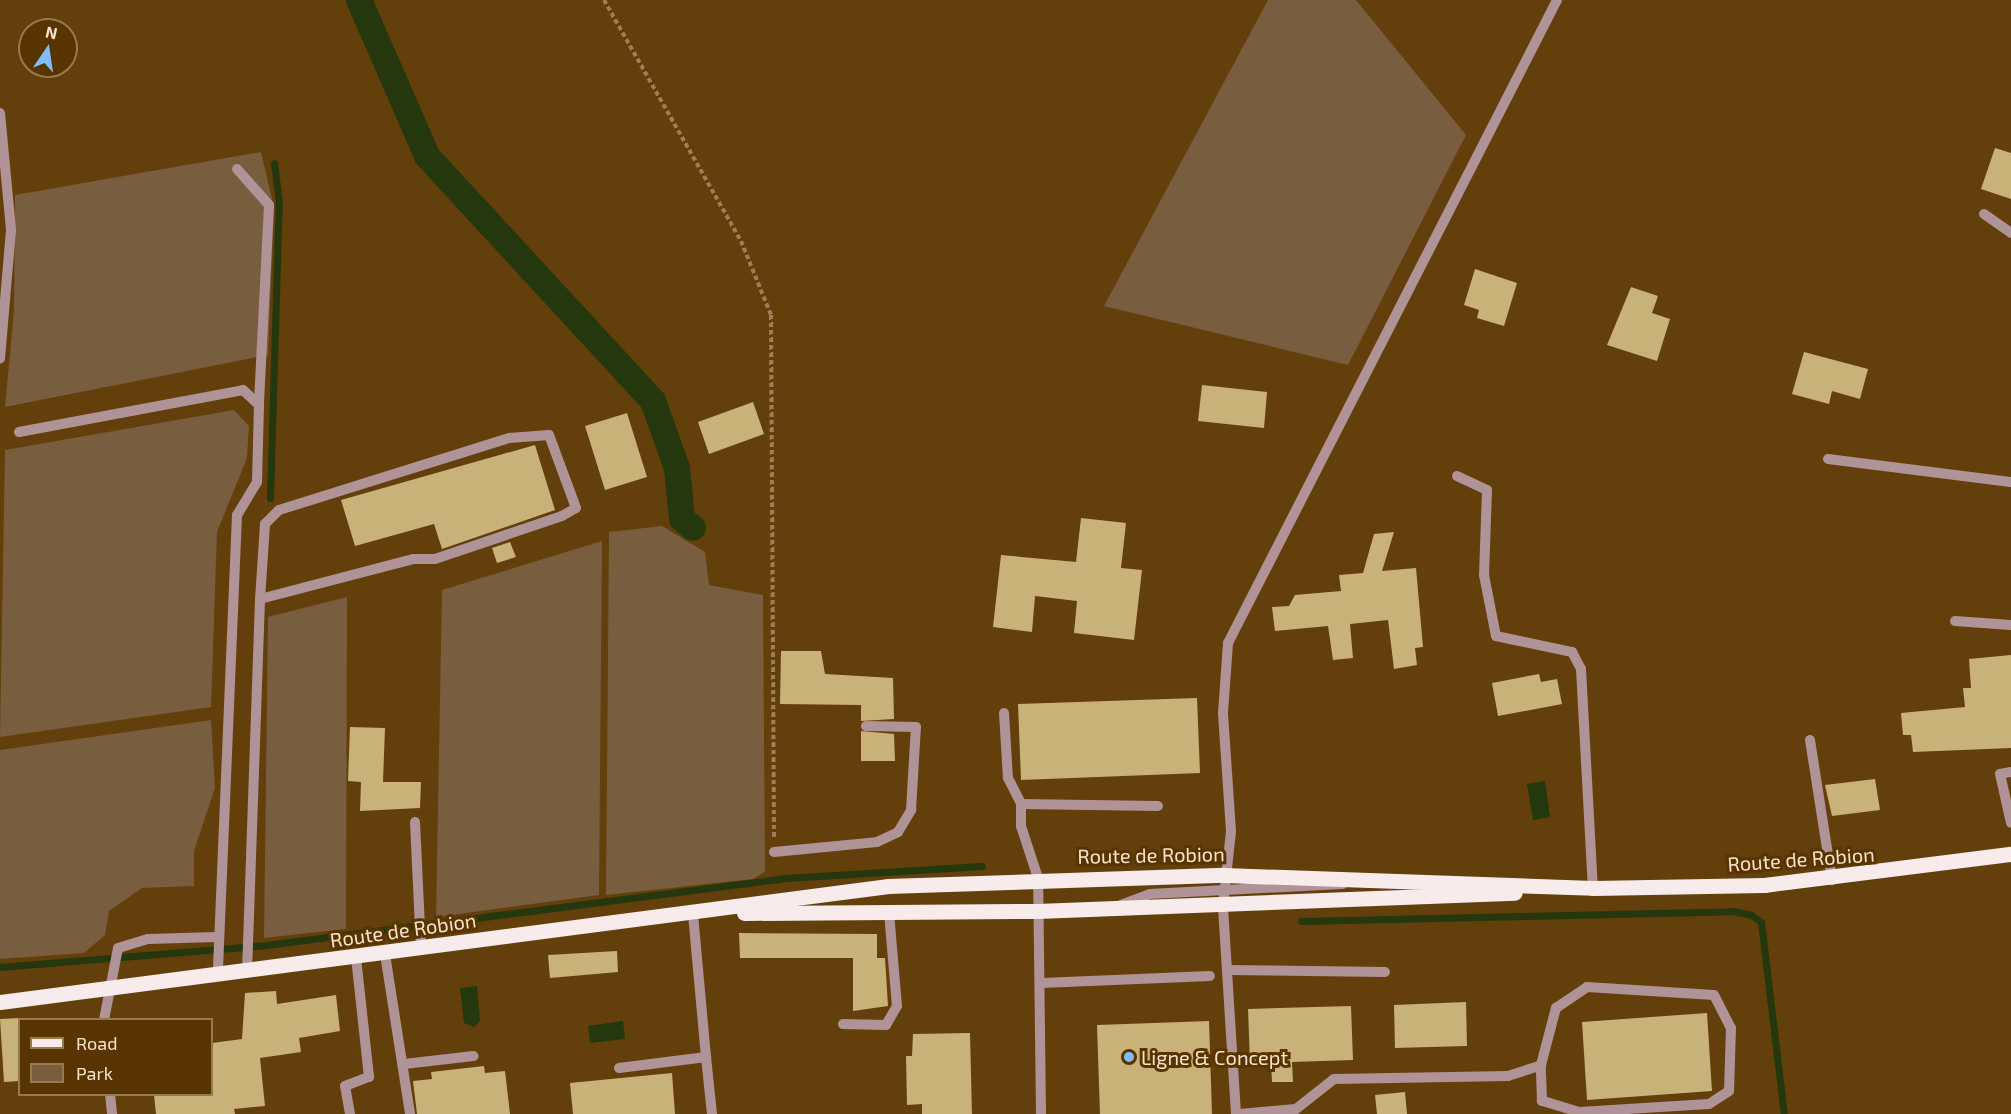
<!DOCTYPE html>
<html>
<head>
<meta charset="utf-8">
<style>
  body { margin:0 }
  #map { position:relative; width:2011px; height:1114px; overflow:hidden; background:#633f0c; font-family:"Exo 2",sans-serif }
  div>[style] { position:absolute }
  .green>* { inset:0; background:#785d3e }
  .water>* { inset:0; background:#25370c }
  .stream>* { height:7px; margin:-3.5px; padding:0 3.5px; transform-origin:3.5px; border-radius:3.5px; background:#25370c }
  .canal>* { height:26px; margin:-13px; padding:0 13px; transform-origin:13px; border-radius:13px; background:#25370c }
  .building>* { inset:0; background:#c8b278 }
  .path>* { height:4px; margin-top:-2px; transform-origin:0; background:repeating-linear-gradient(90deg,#9d7f56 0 4.5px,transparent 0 7.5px) }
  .minor>* { height:10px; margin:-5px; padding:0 5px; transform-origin:5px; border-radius:5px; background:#b09396 }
  .major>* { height:15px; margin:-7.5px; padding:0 7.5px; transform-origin:7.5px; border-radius:7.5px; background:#f7ebec }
  .dots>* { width:16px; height:16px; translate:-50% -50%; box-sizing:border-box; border:3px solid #573400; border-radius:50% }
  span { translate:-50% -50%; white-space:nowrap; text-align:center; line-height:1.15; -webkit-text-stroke:6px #573400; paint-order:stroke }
  .street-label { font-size:20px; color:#f9e3cb }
  .poi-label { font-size:20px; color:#f9e3cb }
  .left { translate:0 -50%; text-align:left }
  .legend { position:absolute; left:18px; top:1018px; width:195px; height:78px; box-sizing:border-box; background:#573400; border:2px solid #987a51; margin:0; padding:8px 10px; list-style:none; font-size:18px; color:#f9e3cb }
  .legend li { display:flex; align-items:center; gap:12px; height:30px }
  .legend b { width:30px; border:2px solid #987a51 }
  .north { position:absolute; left:18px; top:18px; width:60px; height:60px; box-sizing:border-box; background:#573400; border:2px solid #987a51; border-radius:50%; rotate:13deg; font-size:16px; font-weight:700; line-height:24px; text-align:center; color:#f9e3cb }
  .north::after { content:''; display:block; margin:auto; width:21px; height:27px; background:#80bdfa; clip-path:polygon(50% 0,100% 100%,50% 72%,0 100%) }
</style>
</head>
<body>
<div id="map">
  <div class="green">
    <i style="clip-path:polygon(1268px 0,1356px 0,1466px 135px,1348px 365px,1104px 306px)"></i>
    <i style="clip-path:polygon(261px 152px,274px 208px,268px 355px,5px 407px,14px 311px,15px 195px)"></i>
    <i style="clip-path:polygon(234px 410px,249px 426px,247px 458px,217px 532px,211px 707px,0 737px,5px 450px)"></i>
    <i style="clip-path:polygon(662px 526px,705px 552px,709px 585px,763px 595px,765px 872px,753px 879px,606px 895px,609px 532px)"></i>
    <i style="clip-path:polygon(602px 541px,599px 895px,436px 917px,442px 590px)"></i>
    <i style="clip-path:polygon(347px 597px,346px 929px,264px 938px,268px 617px)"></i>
    <i style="clip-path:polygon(211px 720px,215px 788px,194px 851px,194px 886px,142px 888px,109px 911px,105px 935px,84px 953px,0 959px,0 750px)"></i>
  </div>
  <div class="water">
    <i style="clip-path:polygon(1545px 781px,1550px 817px,1533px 820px,1527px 784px)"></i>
    <i style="clip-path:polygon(477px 986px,480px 1021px,474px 1027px,464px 1023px,460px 988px)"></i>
    <i style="clip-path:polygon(623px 1021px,625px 1039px,590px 1043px,588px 1026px)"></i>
  </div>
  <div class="stream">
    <i style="left:270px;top:498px;width:295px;rotate:-88.3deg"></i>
    <i style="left:279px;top:203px;width:40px;rotate:-97.1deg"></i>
    <i style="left:1301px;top:921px;width:433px;rotate:-1.3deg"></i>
    <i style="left:1734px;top:911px;width:17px;rotate:13deg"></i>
    <i style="left:1751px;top:915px;width:12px;rotate:35deg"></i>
    <i style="left:1761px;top:922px;width:193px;rotate:83.2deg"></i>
    <i style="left:0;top:967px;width:267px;rotate:-4.7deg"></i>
    <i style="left:266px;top:945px;width:524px;rotate:-7.34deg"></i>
    <i style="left:786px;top:878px;width:196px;rotate:-3.5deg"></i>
  </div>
  <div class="canal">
    <i style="left:359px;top:0;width:170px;rotate:66.4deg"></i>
    <i style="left:427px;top:156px;width:333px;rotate:47.3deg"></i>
    <i style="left:653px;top:401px;width:71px;rotate:70.3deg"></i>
    <i style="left:677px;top:468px;width:51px;rotate:84.4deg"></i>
    <i style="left:682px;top:519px;width:14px;rotate:39deg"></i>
  </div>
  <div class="building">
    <i style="clip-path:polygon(1995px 148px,2011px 153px,2011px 199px,1981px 189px)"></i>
    <i style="clip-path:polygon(1475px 269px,1517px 283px,1504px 326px,1477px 318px,1479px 310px,1464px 305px)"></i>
    <i style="clip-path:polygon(1631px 287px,1658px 296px,1652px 313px,1670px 319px,1657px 361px,1607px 345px)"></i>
    <i style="clip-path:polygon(1804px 352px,1868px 369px,1860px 399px,1832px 391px,1829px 404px,1792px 394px)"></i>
    <i style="clip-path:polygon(1202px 385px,1267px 392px,1264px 428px,1198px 421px)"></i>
    <i style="clip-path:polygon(753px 402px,764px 434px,709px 454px,698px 422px)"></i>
    <i style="clip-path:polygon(627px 413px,647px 477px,605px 490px,585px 426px)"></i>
    <i style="clip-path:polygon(535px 445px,555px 510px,442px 549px,434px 524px,355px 546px,341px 500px)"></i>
    <i style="clip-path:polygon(1081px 518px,1126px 523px,1121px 568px,1142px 570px,1134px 640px,1074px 633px,1077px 601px,1035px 596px,1032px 632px,993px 627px,1001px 555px,1076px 562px)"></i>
    <i style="clip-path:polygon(1394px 532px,1382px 571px,1416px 568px,1423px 647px,1415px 648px,1417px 665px,1394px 669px,1388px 620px,1350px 624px,1353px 658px,1333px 660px,1328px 626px,1275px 631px,1272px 607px,1289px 606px,1295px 595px,1341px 591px,1339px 575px,1363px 573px,1374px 534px)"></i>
    <i style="clip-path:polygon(510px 542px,516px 557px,497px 563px,492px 548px)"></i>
    <i style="clip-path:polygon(781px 651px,821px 651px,825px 674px,893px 678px,894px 719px,861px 721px,861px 705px,780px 704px)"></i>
    <i style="clip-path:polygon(2011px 655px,2011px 748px,1913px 752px,1911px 735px,1903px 735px,1901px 713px,1965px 707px,1963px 688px,1971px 688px,1969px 659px)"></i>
    <i style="clip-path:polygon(1539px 674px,1541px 682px,1557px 679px,1562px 704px,1498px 716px,1492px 683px)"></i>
    <i style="clip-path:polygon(1197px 698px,1200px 773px,1021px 780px,1018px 704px)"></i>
    <i style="clip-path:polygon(350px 727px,385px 728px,383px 782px,421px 782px,420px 808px,360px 811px,361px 782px,348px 781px)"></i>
    <i style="clip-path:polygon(861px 731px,894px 734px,895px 761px,861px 761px)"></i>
    <i style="clip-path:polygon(1875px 779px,1880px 810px,1832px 816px,1825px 785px)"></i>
    <i style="clip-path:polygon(739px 933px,877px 934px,877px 958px,885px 958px,888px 1006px,853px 1011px,853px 958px,740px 958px)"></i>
    <i style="clip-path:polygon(617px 951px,618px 972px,550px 978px,548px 955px)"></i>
    <i style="clip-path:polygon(276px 991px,277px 1004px,336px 995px,340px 1031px,299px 1038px,301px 1052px,260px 1058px,265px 1106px,234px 1109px,235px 1114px,156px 1114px,154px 1095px,212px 1095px,212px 1043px,242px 1039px,245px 993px)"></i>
    <i style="clip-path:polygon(1466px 1002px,1467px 1046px,1395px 1048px,1394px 1005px)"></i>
    <i style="clip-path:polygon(1351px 1006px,1353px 1060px,1292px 1062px,1293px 1082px,1272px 1082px,1271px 1062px,1250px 1063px,1248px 1009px)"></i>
    <i style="clip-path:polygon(1707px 1013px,1712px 1091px,1587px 1100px,1582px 1022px)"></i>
    <i style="clip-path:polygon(20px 1018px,20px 1081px,4px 1082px,0 1019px)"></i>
    <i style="clip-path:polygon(1209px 1021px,1212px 1114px,1100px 1114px,1097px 1025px)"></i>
    <i style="clip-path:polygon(970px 1033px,972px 1114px,922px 1114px,922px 1104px,907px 1105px,906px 1056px,912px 1056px,913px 1034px)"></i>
    <i style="clip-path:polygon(484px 1066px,485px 1073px,505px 1071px,510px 1114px,417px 1114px,413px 1081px,432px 1079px,431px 1072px)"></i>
    <i style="clip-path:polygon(672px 1073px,675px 1114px,573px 1114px,570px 1083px)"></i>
    <i style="clip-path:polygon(1405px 1092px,1407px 1114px,1377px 1114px,1375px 1095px)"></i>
  </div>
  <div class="path">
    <i style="left:604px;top:0;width:277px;rotate:60.4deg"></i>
    <i style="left:741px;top:241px;width:80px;rotate:67.9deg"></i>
    <i style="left:771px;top:315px;width:523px;rotate:89.67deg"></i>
  </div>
  <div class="minor">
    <i style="left:0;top:113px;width:118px;rotate:84.6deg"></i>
    <i style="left:11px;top:230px;width:129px;rotate:94.9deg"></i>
    <i style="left:237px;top:169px;width:48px;rotate:48.4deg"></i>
    <i style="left:269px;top:205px;width:200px;rotate:92.9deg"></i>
    <i style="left:1984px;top:214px;width:33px;rotate:35deg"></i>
    <i style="left:19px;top:432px;width:228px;rotate:-10.6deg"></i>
    <i style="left:243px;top:390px;width:22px;rotate:43deg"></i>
    <i style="left:259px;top:405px;width:77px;rotate:91.5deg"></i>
    <i style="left:257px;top:482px;width:39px;rotate:121deg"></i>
    <i style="left:237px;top:515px;width:460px;rotate:92.4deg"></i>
    <i style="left:1828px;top:459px;width:184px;rotate:7.2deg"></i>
    <i style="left:1457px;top:476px;width:33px;rotate:25deg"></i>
    <i style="left:1487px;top:490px;width:85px;rotate:92deg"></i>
    <i style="left:1484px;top:575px;width:62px;rotate:78.9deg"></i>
    <i style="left:1496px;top:636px;width:78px;rotate:11.9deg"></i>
    <i style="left:1572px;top:652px;width:19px;rotate:62deg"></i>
    <i style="left:1581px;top:669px;width:219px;rotate:86.9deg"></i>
    <i style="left:1955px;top:621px;width:56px;rotate:4.1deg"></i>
    <i style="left:1004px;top:713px;width:65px;rotate:86.5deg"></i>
    <i style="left:1008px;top:778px;width:29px;rotate:63deg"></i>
    <i style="left:1810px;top:740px;width:142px;rotate:81.1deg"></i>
    <i style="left:2011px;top:772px;width:11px;rotate:170deg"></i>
    <i style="left:2000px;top:774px;width:50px;rotate:77.3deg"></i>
    <i style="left:415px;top:822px;width:126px;rotate:87.3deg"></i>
    <i style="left:774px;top:852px;width:103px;rotate:-5.5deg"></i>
    <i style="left:877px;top:842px;width:23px;rotate:-25deg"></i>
    <i style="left:898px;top:832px;width:26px;rotate:-59deg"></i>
    <i style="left:911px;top:810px;width:83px;rotate:-86.6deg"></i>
    <i style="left:916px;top:727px;width:50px;rotate:-178.9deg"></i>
    <i style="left:1121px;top:905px;width:31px;rotate:-21deg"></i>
    <i style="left:1150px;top:894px;width:193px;rotate:-3deg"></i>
    <i style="left:385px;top:954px;width:162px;rotate:81.1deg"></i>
    <i style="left:1227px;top:970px;width:158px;rotate:0.7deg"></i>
    <i style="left:247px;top:972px;width:373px;rotate:-88deg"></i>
    <i style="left:260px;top:599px;width:159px;rotate:-14.6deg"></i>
    <i style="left:414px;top:559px;width:21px"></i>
    <i style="left:435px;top:559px;width:134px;rotate:-18.7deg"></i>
    <i style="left:562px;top:516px;width:16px;rotate:-30deg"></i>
    <i style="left:576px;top:508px;width:78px;rotate:-110.3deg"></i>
    <i style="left:549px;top:435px;width:40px;rotate:175.7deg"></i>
    <i style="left:509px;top:438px;width:241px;rotate:162.6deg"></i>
    <i style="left:279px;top:510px;width:20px;rotate:135deg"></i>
    <i style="left:265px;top:524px;width:75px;rotate:93.8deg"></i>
    <i style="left:1042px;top:983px;width:168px;rotate:-2.4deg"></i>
    <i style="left:1587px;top:987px;width:127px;rotate:3.6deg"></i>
    <i style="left:1714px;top:995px;width:37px;rotate:63deg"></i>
    <i style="left:1731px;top:1028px;width:63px;rotate:91.8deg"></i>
    <i style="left:1729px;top:1091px;width:24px;rotate:147deg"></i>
    <i style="left:1709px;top:1104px;width:130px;rotate:176.5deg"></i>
    <i style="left:1579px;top:1112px;width:39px;rotate:-163deg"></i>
    <i style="left:1542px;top:1101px;width:36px;rotate:-92deg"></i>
    <i style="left:1541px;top:1065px;width:59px;rotate:-75.3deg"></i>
    <i style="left:1556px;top:1008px;width:37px;rotate:-34deg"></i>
    <i style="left:104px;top:1020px;width:73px;rotate:-79deg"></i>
    <i style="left:118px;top:948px;width:31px;rotate:-17deg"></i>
    <i style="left:148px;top:939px;width:69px;rotate:-1.7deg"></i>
    <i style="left:843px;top:1024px;width:43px;rotate:1.3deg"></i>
    <i style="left:886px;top:1025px;width:22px;rotate:-60deg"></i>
    <i style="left:897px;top:1006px;width:94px;rotate:-94.9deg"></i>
    <i style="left:706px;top:1057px;width:57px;rotate:84deg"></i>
    <i style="left:404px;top:1064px;width:70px;rotate:-6.5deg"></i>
    <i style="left:619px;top:1068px;width:88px;rotate:-7.2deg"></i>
    <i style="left:706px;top:1057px;width:143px;rotate:-95.2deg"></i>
    <i style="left:110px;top:1094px;width:20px;rotate:84deg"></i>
    <i style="left:350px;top:1114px;width:28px;rotate:-100deg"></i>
    <i style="left:345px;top:1086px;width:26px;rotate:-21deg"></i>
    <i style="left:369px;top:1077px;width:120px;rotate:-96.2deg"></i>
    <i style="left:1041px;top:1114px;width:236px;rotate:-90.7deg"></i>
    <i style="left:1038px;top:878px;width:55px;rotate:-108.1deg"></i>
    <i style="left:1021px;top:826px;width:22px;rotate:-90deg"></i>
    <i style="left:1021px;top:804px;width:137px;rotate:0.8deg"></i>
    <i style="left:1236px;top:1114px;width:209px;rotate:-93.6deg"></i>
    <i style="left:1223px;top:905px;width:74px;rotate:-83.8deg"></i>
    <i style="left:1231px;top:831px;width:118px;rotate:-93.9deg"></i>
    <i style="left:1223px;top:713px;width:70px;rotate:-85.9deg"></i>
    <i style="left:1228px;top:643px;width:722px;rotate:-62.9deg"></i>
    <i style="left:1240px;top:1114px;width:56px;rotate:-5.1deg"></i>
    <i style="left:1296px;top:1109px;width:48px;rotate:-38.3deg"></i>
    <i style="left:1334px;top:1079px;width:174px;rotate:-1deg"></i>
    <i style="left:1508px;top:1076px;width:35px;rotate:-18deg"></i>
  </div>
  <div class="major">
    <i style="left:744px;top:913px;width:293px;rotate:-0.4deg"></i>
    <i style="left:1037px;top:911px;width:478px;rotate:-2.2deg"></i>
    <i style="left:0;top:1002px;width:896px;rotate:-7.44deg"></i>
    <i style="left:888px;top:886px;width:336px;rotate:-1.9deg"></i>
    <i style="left:1224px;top:875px;width:369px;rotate:2deg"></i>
    <i style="left:1593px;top:888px;width:171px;rotate:-1deg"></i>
    <i style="left:1764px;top:885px;width:249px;rotate:-7.2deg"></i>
  </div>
  <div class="dots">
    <i style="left:1129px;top:1057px;background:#80bdfa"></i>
  </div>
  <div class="street-label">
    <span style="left:1151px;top:855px;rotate:-1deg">Route de Robion</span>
    <span style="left:1801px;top:859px;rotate:-4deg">Route de Robion</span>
    <span style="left:403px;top:930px;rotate:-8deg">Route de Robion</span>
  </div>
  <div class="poi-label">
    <span class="left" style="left:1141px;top:1057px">Ligne &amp; Concept</span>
  </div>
  <ul class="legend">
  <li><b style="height:8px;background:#f7ebec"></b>Road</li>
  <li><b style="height:16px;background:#785d3e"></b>Park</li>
  </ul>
  <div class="north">N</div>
</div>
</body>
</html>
